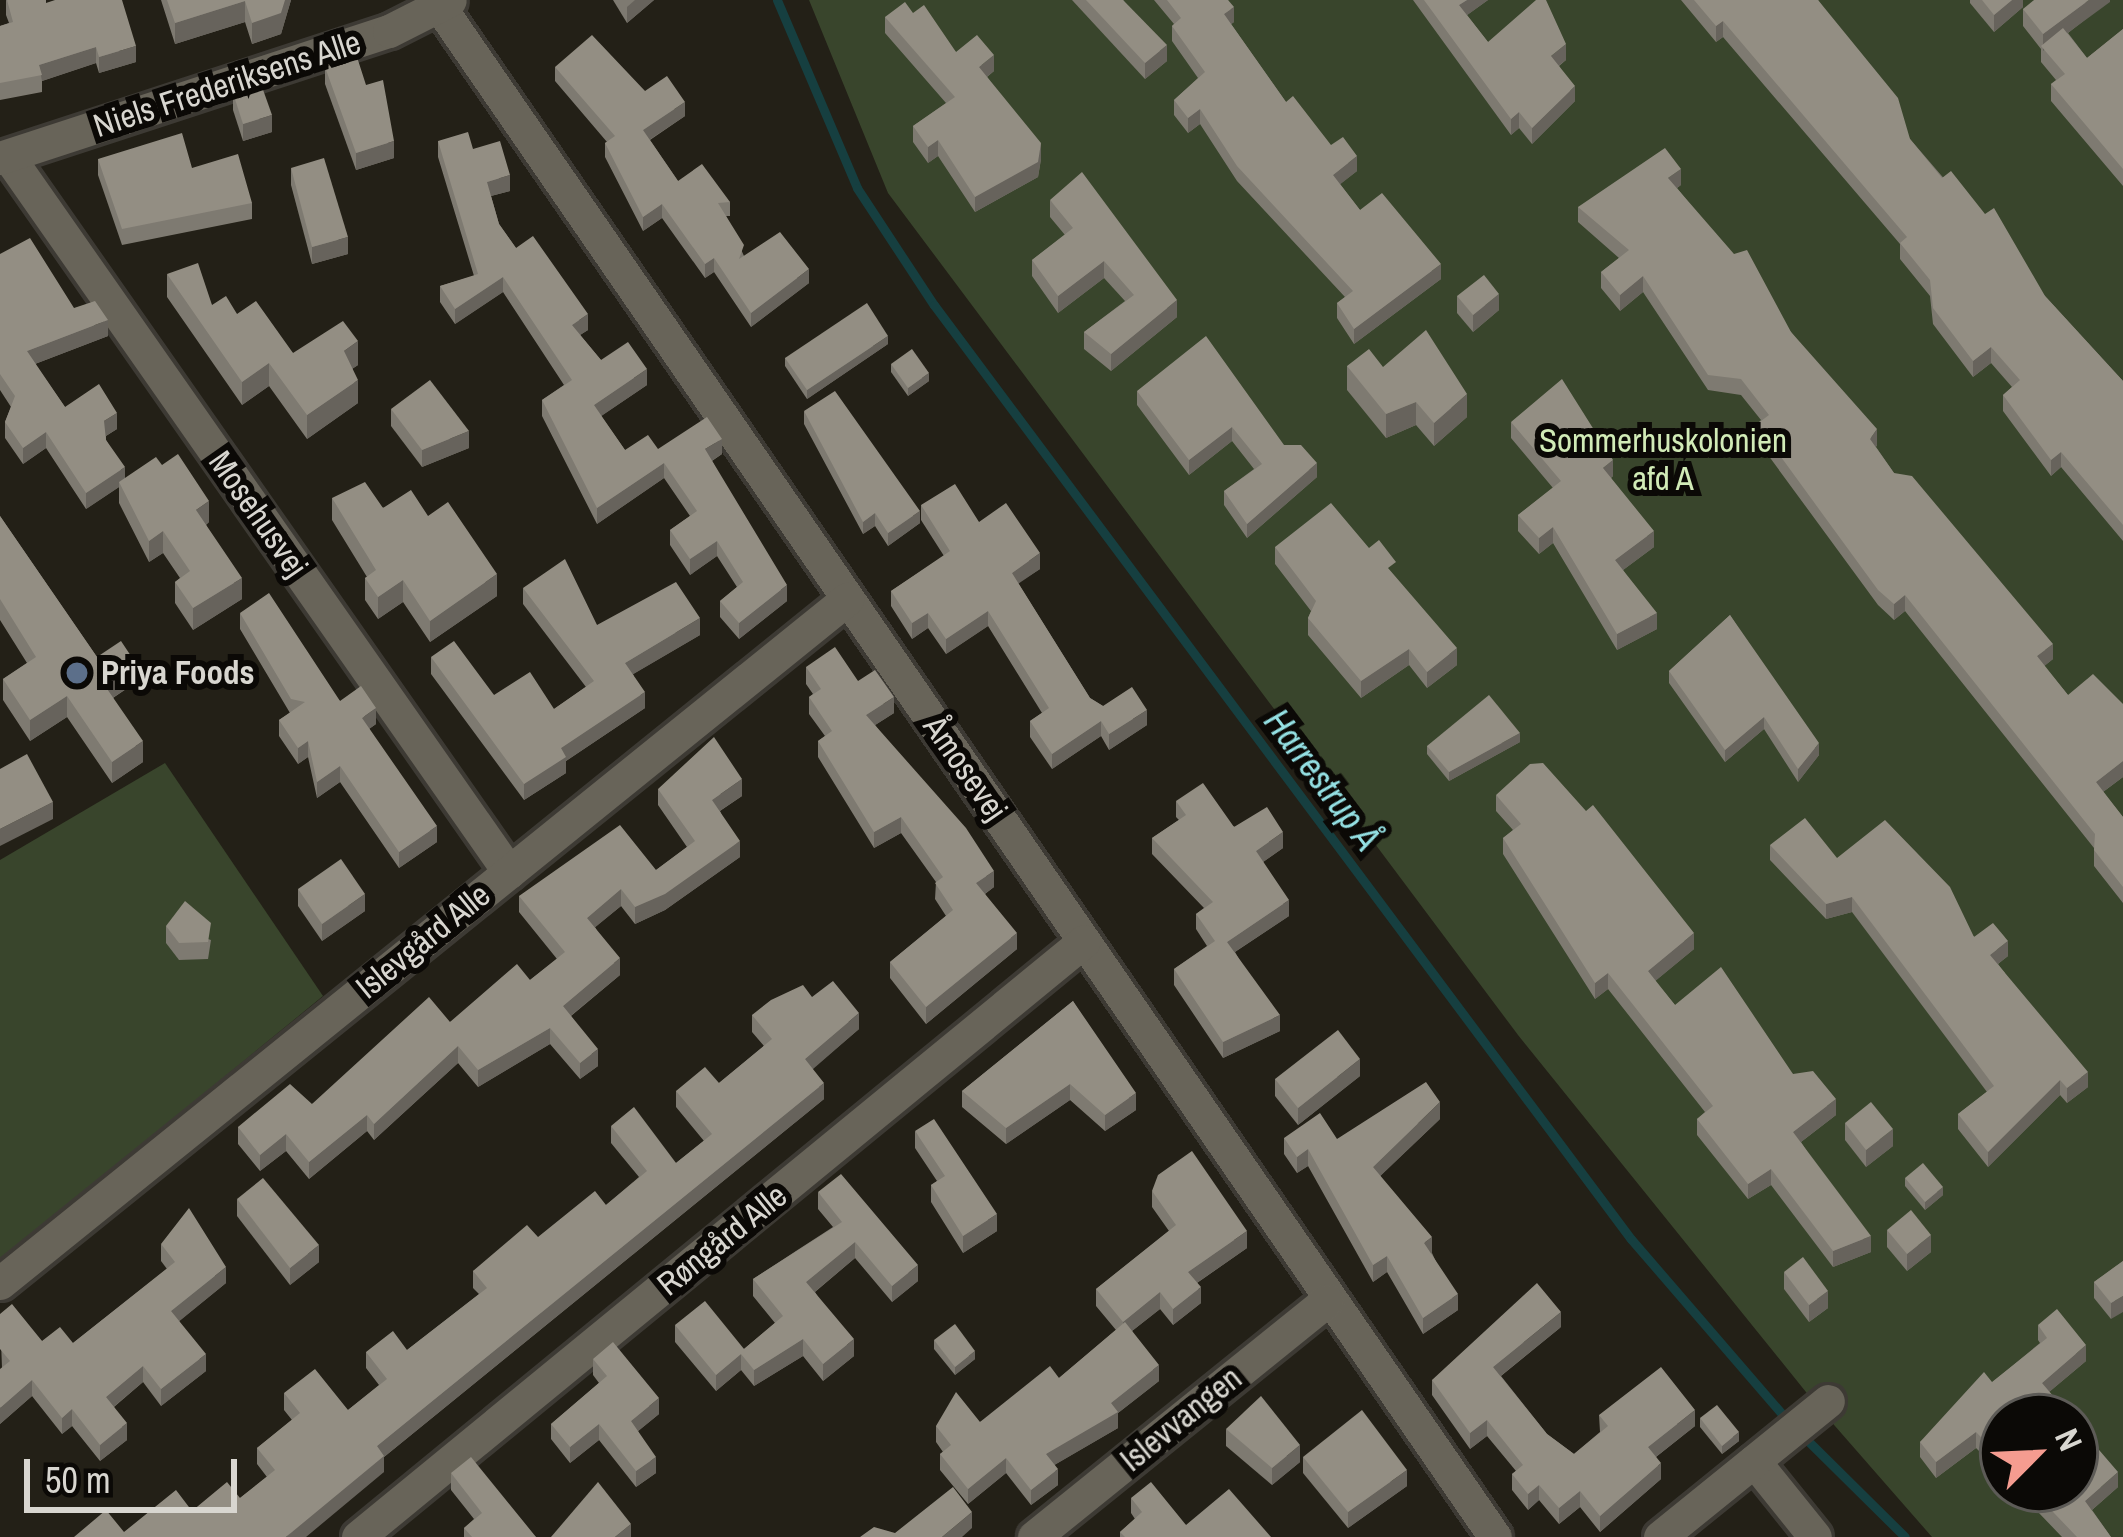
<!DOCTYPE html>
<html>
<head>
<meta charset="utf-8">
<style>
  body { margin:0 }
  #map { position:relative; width:2123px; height:1537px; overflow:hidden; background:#232017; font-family:"Archivo Narrow",sans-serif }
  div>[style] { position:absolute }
  .green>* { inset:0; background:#39452c }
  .stream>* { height:9px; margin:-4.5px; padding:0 4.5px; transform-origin:4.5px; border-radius:4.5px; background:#163f40 }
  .roads { filter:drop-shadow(3px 0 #3d3a34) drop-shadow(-3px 0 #3d3a34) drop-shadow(0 3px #3d3a34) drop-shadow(0 -3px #3d3a34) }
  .minor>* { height:33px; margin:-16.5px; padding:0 16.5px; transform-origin:16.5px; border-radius:16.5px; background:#686459 }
  .wall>* { inset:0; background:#7e7a71 }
  .shaded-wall>* { inset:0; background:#67635c }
  .building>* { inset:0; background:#938e83 }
  .dots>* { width:33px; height:33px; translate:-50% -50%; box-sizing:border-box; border:6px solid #0b0906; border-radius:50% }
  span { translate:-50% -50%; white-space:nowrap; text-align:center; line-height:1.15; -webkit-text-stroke:12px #0b0906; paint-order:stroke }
  .street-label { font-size:33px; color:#d8d6d0 }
  .park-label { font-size:33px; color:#d1ebb7 }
  .poi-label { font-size:33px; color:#d8d6d0; font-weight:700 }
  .left { translate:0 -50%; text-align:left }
  .water-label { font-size:36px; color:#94e0e3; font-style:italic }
  .north { position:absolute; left:1979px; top:1393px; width:120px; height:120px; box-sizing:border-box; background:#0b0906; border:3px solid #5d5b57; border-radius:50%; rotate:66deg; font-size:33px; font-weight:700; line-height:48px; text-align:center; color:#d8d6d0 }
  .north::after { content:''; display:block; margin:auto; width:42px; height:54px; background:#f59c90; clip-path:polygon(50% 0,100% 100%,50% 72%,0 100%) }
  .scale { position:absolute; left:24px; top:1459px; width:213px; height:54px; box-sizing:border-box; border:6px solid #d8d6d0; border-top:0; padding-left:15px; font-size:36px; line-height:42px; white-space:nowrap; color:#d8d6d0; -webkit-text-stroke:9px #0b0906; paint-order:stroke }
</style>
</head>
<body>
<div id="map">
  <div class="green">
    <i style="clip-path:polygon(evenodd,809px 0,2123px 0,2123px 1537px,1932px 1537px,1814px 1402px,1518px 1035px,888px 193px,809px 0,2003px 1417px,2075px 1417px,2075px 1489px,2003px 1489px,2003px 1417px)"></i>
    <i style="clip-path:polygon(165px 763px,323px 996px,0 1261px,0 860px)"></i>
  </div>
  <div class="stream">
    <i style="left:777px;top:0;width:204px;rotate:66.9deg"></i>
    <i style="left:857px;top:188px;width:140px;rotate:56.7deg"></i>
    <i style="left:934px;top:305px;width:1165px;rotate:53.27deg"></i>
    <i style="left:1631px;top:1239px;width:242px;rotate:49.2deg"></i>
    <i style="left:1801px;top:1434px;width:146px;rotate:44.7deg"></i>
  </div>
  <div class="roads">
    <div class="minor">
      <i style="left:435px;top:0;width:1867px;rotate:55.41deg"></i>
      <i style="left:8px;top:156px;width:874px;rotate:55.02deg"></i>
      <i style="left:0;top:158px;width:409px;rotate:-18.1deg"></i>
      <i style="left:389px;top:31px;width:68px;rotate:-26.9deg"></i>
      <i style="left:0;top:1283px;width:1089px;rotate:-38.92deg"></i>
      <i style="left:1754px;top:1461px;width:97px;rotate:51.2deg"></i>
      <i style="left:358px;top:1537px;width:939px;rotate:-39.38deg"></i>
      <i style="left:1034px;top:1537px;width:376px;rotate:-38.9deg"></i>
      <i style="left:1660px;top:1537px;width:216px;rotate:-39deg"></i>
    </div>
  </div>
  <div class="wall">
    <i style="clip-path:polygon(6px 0,46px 3px,136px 62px,99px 73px,96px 63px,42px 81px,42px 92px,0 100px,0 26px,9px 23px,6px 15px)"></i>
    <i style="clip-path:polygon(161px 0,291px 0,281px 34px,252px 44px,245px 22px,175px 44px)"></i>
    <i style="clip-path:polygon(613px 0,654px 0,627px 23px)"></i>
    <i style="clip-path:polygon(1072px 0,1123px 0,1167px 61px,1145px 79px)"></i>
    <i style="clip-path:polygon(1154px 0,1228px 0,1234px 22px,1231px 24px,1286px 102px,1357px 171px,1340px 184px,1360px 210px,1441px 279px,1354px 344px,1337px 318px,1337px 303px,1345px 297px,1237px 181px,1200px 124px,1188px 133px,1174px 115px,1174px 100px,1198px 78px,1172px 41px,1172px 26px,1174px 24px)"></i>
    <i style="clip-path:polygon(1413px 0,1488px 0,1467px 15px,1488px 42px,1566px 60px,1559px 66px,1575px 101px,1532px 144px,1519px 128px,1511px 135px)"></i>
    <i style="clip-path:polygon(1681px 0,1818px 0,1910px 139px,2045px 296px,2123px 381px,2123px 541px,2061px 467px,2051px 476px,2003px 411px,2003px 395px,2012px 387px,1991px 363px,1973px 377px,1933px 324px,1930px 296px,1900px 259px,1900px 244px,1723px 37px,1716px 42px)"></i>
    <i style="clip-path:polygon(1970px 0,2023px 0,2023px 7px,1994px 32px,1970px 3px)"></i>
    <i style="clip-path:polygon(2110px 0,2068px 33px,2087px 58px,2123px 29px,2123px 186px,2051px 101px,2051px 84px,2056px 80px,2041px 62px,2041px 49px,2023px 26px,2023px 9px)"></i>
    <i style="clip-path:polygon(913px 13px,956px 52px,994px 71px,987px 77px,1041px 159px,1038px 177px,975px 212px,938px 156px,928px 163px,913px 142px,913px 126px,946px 103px,885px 33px,885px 17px)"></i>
    <i style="clip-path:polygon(325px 67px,366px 85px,394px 158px,356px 170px,325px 84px)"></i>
    <i style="clip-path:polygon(555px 67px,645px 91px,685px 116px,650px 140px,678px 181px,730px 202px,730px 216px,726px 216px,744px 256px,809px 283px,751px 327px,714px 272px,705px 278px,662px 218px,643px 231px,605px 157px,605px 143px,607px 142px,555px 81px)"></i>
    <i style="clip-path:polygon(233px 93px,272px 132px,243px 141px,233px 110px)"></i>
    <i style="clip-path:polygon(438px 141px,473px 149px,510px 191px,491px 196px,499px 224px,516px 248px,588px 330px,580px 335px,601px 360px,647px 385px,601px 416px,625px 450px,658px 449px,722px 454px,712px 461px,787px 601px,739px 639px,720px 617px,720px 601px,737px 587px,717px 556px,690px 575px,670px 545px,670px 530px,690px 516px,664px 478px,597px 524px,542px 416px,542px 400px,564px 385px,503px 292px,455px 324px,440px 302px,440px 286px,474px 276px,438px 157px)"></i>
    <i style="clip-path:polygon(98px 159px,192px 168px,252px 203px,252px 219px,122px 245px,98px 175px)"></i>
    <i style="clip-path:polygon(291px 168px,348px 254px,312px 264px,291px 185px)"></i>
    <i style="clip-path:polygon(1681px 185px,1677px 188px,1791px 332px,1877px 445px,1876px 447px,1894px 473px,2053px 659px,2044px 666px,2068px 695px,2123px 704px,2123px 777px,2103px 792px,2123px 817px,2123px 903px,2094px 866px,2094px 848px,1905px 611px,1894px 620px,1878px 605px,1757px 440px,1757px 424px,1761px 420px,1741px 395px,1708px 390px,1643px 292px,1620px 311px,1601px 288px,1601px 272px,1619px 258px,1578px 222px,1578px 207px)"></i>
    <i style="clip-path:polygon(1050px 200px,1177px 317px,1111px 371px,1084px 349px,1084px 332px,1125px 301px,1104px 278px,1058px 313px,1032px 276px,1032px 260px,1065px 235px,1050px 217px)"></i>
    <i style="clip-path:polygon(0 254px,108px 336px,35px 364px,65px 407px,117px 429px,106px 436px,106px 440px,125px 478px,209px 522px,206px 525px,242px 599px,193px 630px,175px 603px,175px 582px,180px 578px,163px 553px,149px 562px,119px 503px,119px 487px,86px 509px,46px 448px,23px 464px,5px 438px,5px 422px,11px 407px,0 390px)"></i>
    <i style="clip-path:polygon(167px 274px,212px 305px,237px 314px,293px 353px,358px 365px,352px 369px,358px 403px,307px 439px,269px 386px,242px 405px,167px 297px)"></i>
    <i style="clip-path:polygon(1457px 296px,1499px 310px,1473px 332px,1457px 313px)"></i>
    <i style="clip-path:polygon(888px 344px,807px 399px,785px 366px,785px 358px)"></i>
    <i style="clip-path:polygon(891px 364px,929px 381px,908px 396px,891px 372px)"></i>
    <i style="clip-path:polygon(1347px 366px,1383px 367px,1467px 417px,1434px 446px,1416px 425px,1386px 438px,1347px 390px)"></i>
    <i style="clip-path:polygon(1137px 391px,1284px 445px,1317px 477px,1247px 538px,1224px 505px,1224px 491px,1254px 469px,1232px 441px,1189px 475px,1137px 405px)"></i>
    <i style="clip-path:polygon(391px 409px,469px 448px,422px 467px,391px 426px)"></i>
    <i style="clip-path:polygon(804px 411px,920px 523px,888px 546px,875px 526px,863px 534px,804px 424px)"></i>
    <i style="clip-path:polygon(1511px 422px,1613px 476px,1611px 478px,1654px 547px,1623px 570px,1657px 629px,1617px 650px,1553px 543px,1539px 554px,1518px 531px,1518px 515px,1553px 488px,1511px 438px)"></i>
    <i style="clip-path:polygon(332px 498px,428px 516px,497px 596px,430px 642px,403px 602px,378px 619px,365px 600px,365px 578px,367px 577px,332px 520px)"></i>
    <i style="clip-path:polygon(921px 505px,979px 522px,1040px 569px,1018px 583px,1090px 698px,1103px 706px,1147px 725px,1109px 750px,1101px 736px,1052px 769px,1030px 737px,1030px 721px,1042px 713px,988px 626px,946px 654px,928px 628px,912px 639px,891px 606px,891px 591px,944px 556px,921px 520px)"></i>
    <i style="clip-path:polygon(0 516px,97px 657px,135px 683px,113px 698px,143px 762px,112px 783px,67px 717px,30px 741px,3px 700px,3px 679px,27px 663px,0 620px)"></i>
    <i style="clip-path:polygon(1275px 547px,1369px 548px,1396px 578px,1457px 665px,1427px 688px,1409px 665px,1361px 698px,1308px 635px,1308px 618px,1311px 611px,1275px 564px)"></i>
    <i style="clip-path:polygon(523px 588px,597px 625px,700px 635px,633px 674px,645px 708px,566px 761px,566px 773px,524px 800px,431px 674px,431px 657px,494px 695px,554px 709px,586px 687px,523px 604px)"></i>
    <i style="clip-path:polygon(240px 613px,340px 701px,376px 724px,369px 729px,437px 842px,399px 868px,340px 782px,317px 798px,308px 757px,298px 764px,279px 736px,279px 720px,290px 713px,240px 629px)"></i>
    <i style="clip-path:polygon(1730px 615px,1819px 755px,1798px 782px,1764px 729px,1725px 762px,1669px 683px,1669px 671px)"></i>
    <i style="clip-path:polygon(806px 667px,858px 681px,894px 713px,875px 725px,994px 887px,985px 894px,1017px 949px,926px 1024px,890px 978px,890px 962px,946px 916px,935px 899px,936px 882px,901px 833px,874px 848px,818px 757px,818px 741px,825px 736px,809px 714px,809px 697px,813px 694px,806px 684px)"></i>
    <i style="clip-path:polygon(1520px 742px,1449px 781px,1427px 754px,1427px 746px)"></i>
    <i style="clip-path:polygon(658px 789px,742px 796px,720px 811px,740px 857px,665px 910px,635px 924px,621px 906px,595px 927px,620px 975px,571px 1016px,598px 1066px,580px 1079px,550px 1044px,478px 1087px,458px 1063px,374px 1140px,367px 1131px,309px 1179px,286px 1151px,260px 1171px,238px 1144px,238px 1127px,312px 1104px,450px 1022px,530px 980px,557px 959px,519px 912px,519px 896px,656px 870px,687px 847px,658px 805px)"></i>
    <i style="clip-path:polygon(1496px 795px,1694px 949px,1655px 981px,1675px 1005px,1793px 1074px,1836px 1115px,1801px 1142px,1871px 1252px,1833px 1267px,1771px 1185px,1748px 1199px,1697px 1135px,1697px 1119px,1705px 1112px,1608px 989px,1595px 999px,1503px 854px,1503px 838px,1513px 830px,1496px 811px)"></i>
    <i style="clip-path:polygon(1176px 801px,1283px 848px,1263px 862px,1289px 916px,1235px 952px,1280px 1031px,1223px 1058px,1174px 985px,1174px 969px,1207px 946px,1196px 929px,1196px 914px,1204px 908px,1152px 854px,1152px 838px,1179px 820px,1176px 817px)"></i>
    <i style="clip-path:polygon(1770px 845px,1837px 858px,2008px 956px,1998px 964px,2088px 1087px,2067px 1103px,2060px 1095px,1988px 1167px,1958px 1129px,1958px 1114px,1987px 1092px,1852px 912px,1826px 919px,1770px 860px)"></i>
    <i style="clip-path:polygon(298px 889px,365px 911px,322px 941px,298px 906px)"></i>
    <i style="clip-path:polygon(166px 926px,211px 940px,208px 959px,179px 960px,166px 943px)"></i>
    <i style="clip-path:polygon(812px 997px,859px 1029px,812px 1069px,824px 1099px,384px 1457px,384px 1472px,124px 1532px,192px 1511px,240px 1498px,267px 1477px,257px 1464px,257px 1448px,292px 1420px,284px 1410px,284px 1393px,348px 1410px,379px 1385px,366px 1368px,366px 1352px,407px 1350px,479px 1294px,473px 1288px,473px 1271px,606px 1205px,639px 1177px,611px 1143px,611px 1126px,676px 1163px,704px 1141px,676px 1107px,676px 1091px,719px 1083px,764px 1046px,752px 1032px,752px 1015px)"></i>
    <i style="clip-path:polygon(1073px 1001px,1136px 1110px,1105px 1131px,1070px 1100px,1006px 1144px,962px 1107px,962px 1091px)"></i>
    <i style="clip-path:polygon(1360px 1076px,1298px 1125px,1275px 1096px,1275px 1079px)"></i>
    <i style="clip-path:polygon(1440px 1119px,1380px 1176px,1432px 1253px,1458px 1310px,1423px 1334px,1387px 1272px,1373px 1282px,1308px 1166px,1297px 1173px,1284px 1154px,1284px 1138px,1337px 1139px)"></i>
    <i style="clip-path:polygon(1845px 1123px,1893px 1146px,1866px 1167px,1845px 1140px)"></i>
    <i style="clip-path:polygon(915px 1131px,997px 1231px,963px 1253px,931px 1202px,931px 1185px,937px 1181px,915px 1148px)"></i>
    <i style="clip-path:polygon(1905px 1178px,1943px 1195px,1925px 1210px,1905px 1186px)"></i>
    <i style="clip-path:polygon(1152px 1191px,1247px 1248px,1197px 1283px,1201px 1303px,1173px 1325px,1160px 1309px,1132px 1331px,1159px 1381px,1118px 1413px,1118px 1428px,1054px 1465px,1058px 1485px,1031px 1505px,1006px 1473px,968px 1504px,940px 1470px,940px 1454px,943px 1452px,936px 1442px,936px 1426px,980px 1422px,1059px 1378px,1116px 1330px,1096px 1306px,1096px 1289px,1169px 1231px,1152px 1207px)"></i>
    <i style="clip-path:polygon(818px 1192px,918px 1281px,892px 1302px,855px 1258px,815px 1292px,854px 1356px,823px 1381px,803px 1356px,754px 1386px,741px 1370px,716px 1391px,675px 1342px,675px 1325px,744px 1349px,775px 1323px,753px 1296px,753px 1279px,833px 1227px,818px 1209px)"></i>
    <i style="clip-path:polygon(237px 1199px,319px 1262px,290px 1285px,237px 1216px)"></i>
    <i style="clip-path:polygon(1887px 1230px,1931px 1252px,1907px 1271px,1887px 1247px)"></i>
    <i style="clip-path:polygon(161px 1244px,226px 1283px,179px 1321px,206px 1371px,161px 1406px,143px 1382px,114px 1407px,127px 1440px,100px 1461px,72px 1426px,62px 1434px,32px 1396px,0 1424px,2px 1368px,0 1314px,42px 1341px,73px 1343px,167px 1269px,161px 1261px)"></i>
    <i style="clip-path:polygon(2123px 1261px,2111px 1319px,2094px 1298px,2094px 1282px)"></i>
    <i style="clip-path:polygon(1784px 1272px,1828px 1308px,1809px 1322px,1784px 1289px)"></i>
    <i style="clip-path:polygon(2038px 1325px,2086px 1361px,2049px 1392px,2003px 1417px,2003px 1475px,1976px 1448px,1936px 1478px,1920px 1457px,1920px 1442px,2040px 1343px,2038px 1340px)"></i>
    <i style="clip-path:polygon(1561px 1327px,1501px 1376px,1547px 1434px,1574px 1454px,1600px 1432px,1599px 1415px,1695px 1426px,1656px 1457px,1661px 1479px,1600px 1532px,1580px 1507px,1559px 1524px,1539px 1500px,1528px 1510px,1512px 1490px,1512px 1474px,1516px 1471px,1487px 1436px,1470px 1449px,1432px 1395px,1432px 1380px)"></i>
    <i style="clip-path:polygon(934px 1340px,975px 1359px,955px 1375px,934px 1349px)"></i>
    <i style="clip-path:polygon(593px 1359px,659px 1414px,638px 1431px,656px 1473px,636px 1487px,599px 1440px,570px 1463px,551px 1439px,551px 1424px,599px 1383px,593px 1375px)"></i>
    <i style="clip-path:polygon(1700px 1418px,1739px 1441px,1722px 1454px,1700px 1427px)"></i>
    <i style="clip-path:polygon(1226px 1429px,1300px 1462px,1272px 1485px,1226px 1446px)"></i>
    <i style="clip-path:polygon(1303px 1457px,1407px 1486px,1348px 1528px,1303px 1473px)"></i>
    <i style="clip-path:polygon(451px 1473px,536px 1537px,464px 1537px,464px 1528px,474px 1519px,451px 1490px)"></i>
    <i style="clip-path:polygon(2118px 1487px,2092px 1510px,2111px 1537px,2062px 1537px,2016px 1489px)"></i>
    <i style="clip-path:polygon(1131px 1498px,1186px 1525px,1271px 1537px,1120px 1537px,1120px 1532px,1135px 1519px,1131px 1513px)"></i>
  </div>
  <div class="shaded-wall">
    <i style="clip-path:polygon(285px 0,291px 0,281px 34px,252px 44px,252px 23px)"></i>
    <i style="clip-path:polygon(635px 0,654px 0,627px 23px,627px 7px)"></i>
    <i style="clip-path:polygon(1467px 0,1488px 0,1459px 21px,1459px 5px)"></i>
    <i style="clip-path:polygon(2012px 0,2023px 0,2023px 7px,1994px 32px,1994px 15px)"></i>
    <i style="clip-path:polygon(2089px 0,2110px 0,2110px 2px,2043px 51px,2043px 34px)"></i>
    <i style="clip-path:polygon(245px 1px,245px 22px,175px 44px,175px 23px)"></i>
    <i style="clip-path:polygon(1234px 7px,1234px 22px,1224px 30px,1224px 14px)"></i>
    <i style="clip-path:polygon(1723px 21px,1723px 37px,1716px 42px,1716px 26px)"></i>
    <i style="clip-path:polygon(1566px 44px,1566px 60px,1551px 71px,1551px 56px)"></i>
    <i style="clip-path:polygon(1167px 45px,1167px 61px,1145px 79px,1145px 63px)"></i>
    <i style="clip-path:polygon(136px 46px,136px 62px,99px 73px,99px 57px)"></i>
    <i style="clip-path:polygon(96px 47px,96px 63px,42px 81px,39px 65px)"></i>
    <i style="clip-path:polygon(994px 55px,994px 71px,979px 83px,979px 67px)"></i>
    <i style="clip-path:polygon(1575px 86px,1575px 101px,1532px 144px,1532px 128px)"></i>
    <i style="clip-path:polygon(685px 102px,685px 116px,643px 144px,643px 130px)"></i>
    <i style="clip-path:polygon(1200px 109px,1200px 124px,1188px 133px,1188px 118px)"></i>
    <i style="clip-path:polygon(1519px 112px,1519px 128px,1511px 135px,1511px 119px)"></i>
    <i style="clip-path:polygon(272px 115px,272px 132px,243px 141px,243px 124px)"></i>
    <i style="clip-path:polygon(938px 140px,938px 156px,928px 163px,928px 147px)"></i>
    <i style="clip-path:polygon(394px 141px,394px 158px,356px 170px,356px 153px)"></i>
    <i style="clip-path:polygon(1041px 143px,1041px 159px,1038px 177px,975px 212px,975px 197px)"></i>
    <i style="clip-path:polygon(1357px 156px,1357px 171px,1333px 190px,1333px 175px)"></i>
    <i style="clip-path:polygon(1681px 169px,1681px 185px,1668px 194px,1668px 178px)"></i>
    <i style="clip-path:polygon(510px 175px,510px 191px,487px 197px,487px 182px)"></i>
    <i style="clip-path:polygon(662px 204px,662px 218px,643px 231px,643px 217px)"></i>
    <i style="clip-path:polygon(348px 237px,348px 254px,312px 264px,312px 247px)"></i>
    <i style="clip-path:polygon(714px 258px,714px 272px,705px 278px,705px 264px)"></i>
    <i style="clip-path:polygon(1104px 261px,1104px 278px,1058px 313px,1058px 296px)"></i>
    <i style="clip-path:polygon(1441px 264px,1441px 279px,1354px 344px,1354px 329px)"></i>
    <i style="clip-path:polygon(809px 269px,809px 283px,751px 327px,751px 313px)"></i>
    <i style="clip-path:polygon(1643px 276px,1643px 292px,1620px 311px,1620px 295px)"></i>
    <i style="clip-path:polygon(503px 277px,503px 292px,455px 324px,455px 309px)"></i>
    <i style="clip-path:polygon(1499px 294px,1499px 310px,1473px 332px,1473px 315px)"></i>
    <i style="clip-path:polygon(1177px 300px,1177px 317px,1111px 371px,1111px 354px)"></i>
    <i style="clip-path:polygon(588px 314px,588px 330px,572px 340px,572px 325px)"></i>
    <i style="clip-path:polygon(108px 320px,108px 336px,27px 367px,27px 351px)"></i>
    <i style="clip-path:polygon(888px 336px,888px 344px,807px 399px,807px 390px)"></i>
    <i style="clip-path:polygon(358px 341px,358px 365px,344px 374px,344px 351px)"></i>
    <i style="clip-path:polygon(1991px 347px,1991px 363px,1973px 377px,1973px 361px)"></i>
    <i style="clip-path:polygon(269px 363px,269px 386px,242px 405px,242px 382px)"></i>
    <i style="clip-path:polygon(647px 369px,647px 385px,594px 421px,594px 405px)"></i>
    <i style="clip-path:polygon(929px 373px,929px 381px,908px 396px,908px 388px)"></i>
    <i style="clip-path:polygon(358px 380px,358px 403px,307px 439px,307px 415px)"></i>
    <i style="clip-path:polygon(1467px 394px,1467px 417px,1434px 446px,1434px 423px)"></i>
    <i style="clip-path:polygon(1416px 402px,1416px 425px,1386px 438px,1386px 414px)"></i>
    <i style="clip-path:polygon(117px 413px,117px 429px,104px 437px,104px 421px)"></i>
    <i style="clip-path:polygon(1232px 427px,1232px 441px,1189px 475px,1189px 460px)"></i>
    <i style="clip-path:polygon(1877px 429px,1877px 445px,1870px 455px,1870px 439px)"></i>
    <i style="clip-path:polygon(469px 431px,469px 448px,422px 467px,422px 450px)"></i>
    <i style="clip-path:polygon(46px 432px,46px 448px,23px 464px,23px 448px)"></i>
    <i style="clip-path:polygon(722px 439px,722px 454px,705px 465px,705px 449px)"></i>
    <i style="clip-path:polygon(2061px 452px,2061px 467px,2051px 476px,2051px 460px)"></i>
    <i style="clip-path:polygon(1613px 460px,1613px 476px,1603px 484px,1603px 468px)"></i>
    <i style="clip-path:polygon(664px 463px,664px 478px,597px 524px,597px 508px)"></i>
    <i style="clip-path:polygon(1317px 463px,1317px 477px,1247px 538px,1247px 524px)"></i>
    <i style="clip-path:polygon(125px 467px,125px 483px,119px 482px,119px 487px,86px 509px,86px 493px)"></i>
    <i style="clip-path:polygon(209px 501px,209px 522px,196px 531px,196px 510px)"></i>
    <i style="clip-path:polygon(920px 511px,920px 523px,888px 546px,888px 533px)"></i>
    <i style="clip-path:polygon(875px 513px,875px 526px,863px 534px,863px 522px)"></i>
    <i style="clip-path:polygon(1553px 527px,1553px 543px,1539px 554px,1539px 538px)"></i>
    <i style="clip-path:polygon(163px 531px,163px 553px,149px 562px,149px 541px)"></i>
    <i style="clip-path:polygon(1654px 531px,1654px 547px,1615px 576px,1615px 560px)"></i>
    <i style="clip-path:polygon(717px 541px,717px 556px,690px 575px,690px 559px)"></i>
    <i style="clip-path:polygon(1040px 553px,1040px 569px,1012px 588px,1012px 573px)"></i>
    <i style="clip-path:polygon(497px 574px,497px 596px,430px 642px,430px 621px)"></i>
    <i style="clip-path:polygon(242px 578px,242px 599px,193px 630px,193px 608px)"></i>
    <i style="clip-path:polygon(403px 580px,403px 602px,378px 619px,378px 597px)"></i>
    <i style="clip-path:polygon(787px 585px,787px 601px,739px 639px,739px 623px)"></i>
    <i style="clip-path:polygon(1905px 595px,1905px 611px,1894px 620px,1894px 604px)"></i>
    <i style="clip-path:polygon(988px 611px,988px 626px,946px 654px,946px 639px)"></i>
    <i style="clip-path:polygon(928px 613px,928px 628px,912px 639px,912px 623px)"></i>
    <i style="clip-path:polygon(1657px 613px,1657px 629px,1617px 650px,1617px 634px)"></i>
    <i style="clip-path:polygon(700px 618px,700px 635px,625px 679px,625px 663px)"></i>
    <i style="clip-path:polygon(2053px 644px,2053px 659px,2037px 672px,2037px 656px)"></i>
    <i style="clip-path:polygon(1457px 648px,1457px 665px,1427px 688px,1427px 672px)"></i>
    <i style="clip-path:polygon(1409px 649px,1409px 665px,1361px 698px,1361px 681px)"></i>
    <i style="clip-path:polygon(135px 662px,135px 683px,103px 704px,103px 683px)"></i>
    <i style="clip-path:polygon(645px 692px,645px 708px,566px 761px,566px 773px,524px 800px,524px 784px,561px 748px)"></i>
    <i style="clip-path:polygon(67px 696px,67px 717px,30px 741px,30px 720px)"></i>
    <i style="clip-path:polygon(894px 697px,894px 713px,866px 731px,866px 715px)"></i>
    <i style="clip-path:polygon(376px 708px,376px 724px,362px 734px,362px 718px)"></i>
    <i style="clip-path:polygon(1147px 710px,1147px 725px,1109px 750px,1109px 734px)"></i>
    <i style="clip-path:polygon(1764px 717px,1764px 729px,1725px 762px,1725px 750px)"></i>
    <i style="clip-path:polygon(1101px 721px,1101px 736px,1052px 769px,1052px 754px)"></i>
    <i style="clip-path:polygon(1520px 733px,1520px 742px,1449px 781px,1449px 772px)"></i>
    <i style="clip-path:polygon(143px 741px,143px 762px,112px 783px,112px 762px)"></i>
    <i style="clip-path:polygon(308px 741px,308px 757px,298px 764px,298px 748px)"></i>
    <i style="clip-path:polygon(1819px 743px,1819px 755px,1798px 782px,1798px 769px)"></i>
    <i style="clip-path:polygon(2123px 761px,2123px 777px,2096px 797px,2096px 782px)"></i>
    <i style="clip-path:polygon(340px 766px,340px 782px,317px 798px,317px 782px)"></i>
    <i style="clip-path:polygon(742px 779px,742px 796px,712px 816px,712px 800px)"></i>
    <i style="clip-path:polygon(53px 802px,53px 819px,0 846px,0 829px)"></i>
    <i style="clip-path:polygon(901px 817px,901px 833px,874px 848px,874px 832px)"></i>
    <i style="clip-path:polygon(437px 826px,437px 842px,399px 868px,399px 852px)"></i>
    <i style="clip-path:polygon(1283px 832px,1283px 848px,1256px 867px,1256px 851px)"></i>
    <i style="clip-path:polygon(740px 841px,740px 857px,665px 910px,635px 924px,635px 907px)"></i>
    <i style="clip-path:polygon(994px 871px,994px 887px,976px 900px,976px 883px)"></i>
    <i style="clip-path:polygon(621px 889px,621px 906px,587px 934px,587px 918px)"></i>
    <i style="clip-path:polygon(365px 894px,365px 911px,322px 941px,322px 924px)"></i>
    <i style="clip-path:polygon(1852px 897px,1852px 912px,1826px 919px,1826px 904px)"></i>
    <i style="clip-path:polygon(1289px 900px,1289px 916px,1227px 957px,1227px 942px)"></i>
    <i style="clip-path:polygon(1017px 933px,1017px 949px,926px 1024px,926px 1007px)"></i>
    <i style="clip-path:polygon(1694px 933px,1694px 949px,1648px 987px,1648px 971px)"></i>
    <i style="clip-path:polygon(2008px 941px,2008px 956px,1990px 970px,1990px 955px)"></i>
    <i style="clip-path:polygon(620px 958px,620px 975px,563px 1022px,563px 1006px)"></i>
    <i style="clip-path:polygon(1608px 973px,1608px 989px,1595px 999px,1595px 983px)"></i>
    <i style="clip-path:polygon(859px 1013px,859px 1029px,805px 1076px,805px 1059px)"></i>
    <i style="clip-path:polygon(1280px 1015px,1280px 1031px,1223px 1058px,1223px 1042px)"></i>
    <i style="clip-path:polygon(550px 1028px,550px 1044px,478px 1087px,478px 1070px)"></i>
    <i style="clip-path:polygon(458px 1046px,458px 1063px,374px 1140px,374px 1124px)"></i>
    <i style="clip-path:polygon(598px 1049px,598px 1066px,580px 1079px,580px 1063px)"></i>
    <i style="clip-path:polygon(1360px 1059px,1360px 1076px,1298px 1125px,1298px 1108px)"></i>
    <i style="clip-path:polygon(2088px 1072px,2088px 1087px,2067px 1103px,2067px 1088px)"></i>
    <i style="clip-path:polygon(2060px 1080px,2060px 1095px,1988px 1167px,1988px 1152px)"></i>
    <i style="clip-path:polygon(824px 1083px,824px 1099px,384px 1457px,384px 1472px,306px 1537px,286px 1537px,377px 1446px)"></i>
    <i style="clip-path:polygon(1070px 1084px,1070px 1100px,1006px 1144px,1006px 1128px)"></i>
    <i style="clip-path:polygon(1136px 1093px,1136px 1110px,1105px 1131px,1105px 1115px)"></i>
    <i style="clip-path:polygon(1836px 1099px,1836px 1115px,1793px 1148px,1793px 1132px)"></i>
    <i style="clip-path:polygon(1440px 1102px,1440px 1119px,1373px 1183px,1373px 1167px)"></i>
    <i style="clip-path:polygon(367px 1115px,367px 1131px,309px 1179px,309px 1162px)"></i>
    <i style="clip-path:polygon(1893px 1129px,1893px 1146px,1866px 1167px,1866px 1150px)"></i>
    <i style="clip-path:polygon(286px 1134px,286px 1151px,260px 1171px,260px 1155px)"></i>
    <i style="clip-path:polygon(1308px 1149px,1308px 1166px,1297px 1173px,1297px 1157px)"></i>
    <i style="clip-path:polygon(1771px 1169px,1771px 1185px,1748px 1199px,1748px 1184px)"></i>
    <i style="clip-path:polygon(1943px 1187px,1943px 1195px,1925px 1210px,1925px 1202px)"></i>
    <i style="clip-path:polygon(997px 1214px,997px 1231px,963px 1253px,963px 1236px)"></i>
    <i style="clip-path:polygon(1247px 1231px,1247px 1248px,1188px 1289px,1188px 1272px)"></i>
    <i style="clip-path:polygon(1931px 1235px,1931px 1252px,1907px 1271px,1907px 1254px)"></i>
    <i style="clip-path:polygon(1871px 1236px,1871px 1252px,1833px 1267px,1833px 1251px)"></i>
    <i style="clip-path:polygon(1432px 1237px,1432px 1253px,1424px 1259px,1424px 1243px)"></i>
    <i style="clip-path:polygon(855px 1242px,855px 1258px,806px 1299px,806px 1282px)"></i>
    <i style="clip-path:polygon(319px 1245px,319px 1262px,290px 1285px,290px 1268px)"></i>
    <i style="clip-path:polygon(1387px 1256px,1387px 1272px,1373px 1282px,1373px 1265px)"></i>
    <i style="clip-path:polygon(918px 1265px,918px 1281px,892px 1302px,892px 1286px)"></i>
    <i style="clip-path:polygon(226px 1267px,226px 1283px,171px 1328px,171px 1311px)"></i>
    <i style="clip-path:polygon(1201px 1287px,1201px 1303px,1173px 1325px,1173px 1309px)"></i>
    <i style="clip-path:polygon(1828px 1291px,1828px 1308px,1809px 1322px,1809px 1305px)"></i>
    <i style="clip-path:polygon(1160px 1292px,1160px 1309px,1123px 1338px,1123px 1322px)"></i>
    <i style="clip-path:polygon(1458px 1294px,1458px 1310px,1423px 1334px,1423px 1318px)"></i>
    <i style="clip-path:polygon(2123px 1296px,2123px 1312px,2111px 1319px,2111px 1303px)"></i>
    <i style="clip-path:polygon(1561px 1312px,1561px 1327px,1493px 1382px,1493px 1367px)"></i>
    <i style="clip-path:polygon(803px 1339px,803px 1356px,754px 1386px,754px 1370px)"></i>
    <i style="clip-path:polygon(854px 1339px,854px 1356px,823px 1381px,823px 1364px)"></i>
    <i style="clip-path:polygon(2086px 1345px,2086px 1361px,2042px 1398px,2042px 1383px)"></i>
    <i style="clip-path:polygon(975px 1351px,975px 1359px,955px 1375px,955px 1367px)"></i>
    <i style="clip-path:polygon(206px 1354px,206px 1371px,161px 1406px,161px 1389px)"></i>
    <i style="clip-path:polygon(741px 1354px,741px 1370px,716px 1391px,716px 1375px)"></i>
    <i style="clip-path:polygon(1159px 1365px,1159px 1381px,1118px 1413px,1118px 1428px,1046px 1470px,1046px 1454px)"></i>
    <i style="clip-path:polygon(143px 1366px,143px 1382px,106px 1413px,106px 1397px)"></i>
    <i style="clip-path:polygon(32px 1380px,32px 1396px,0 1424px,0 1408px)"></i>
    <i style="clip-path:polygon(659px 1398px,659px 1414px,631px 1437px,631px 1421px)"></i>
    <i style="clip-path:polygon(72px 1409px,72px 1426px,62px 1434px,62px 1418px)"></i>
    <i style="clip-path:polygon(1695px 1410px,1695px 1426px,1648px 1463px,1648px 1447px)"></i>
    <i style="clip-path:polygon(1487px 1420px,1487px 1436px,1470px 1449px,1470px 1433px)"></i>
    <i style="clip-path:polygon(127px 1423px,127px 1440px,100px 1461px,100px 1445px)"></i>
    <i style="clip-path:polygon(599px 1424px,599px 1440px,570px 1463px,570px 1447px)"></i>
    <i style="clip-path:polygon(1739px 1432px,1739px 1441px,1722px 1454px,1722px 1446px)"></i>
    <i style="clip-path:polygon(1976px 1432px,1976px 1448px,1936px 1478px,1936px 1462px)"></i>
    <i style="clip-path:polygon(1300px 1445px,1300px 1462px,1272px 1485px,1272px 1468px)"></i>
    <i style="clip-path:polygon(656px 1457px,656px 1473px,636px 1487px,636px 1471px)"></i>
    <i style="clip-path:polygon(1006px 1458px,1006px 1473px,968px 1504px,968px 1489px)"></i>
    <i style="clip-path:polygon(1661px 1463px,1661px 1479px,1600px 1532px,1600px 1516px)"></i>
    <i style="clip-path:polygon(1058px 1469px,1058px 1485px,1031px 1505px,1031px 1490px)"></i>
    <i style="clip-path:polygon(1407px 1470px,1407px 1486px,1348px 1528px,1348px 1512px)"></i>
    <i style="clip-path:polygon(2118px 1472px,2118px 1487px,2085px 1516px,2085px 1501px)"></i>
    <i style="clip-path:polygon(1539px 1485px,1539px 1500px,1528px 1510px,1528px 1494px)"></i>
    <i style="clip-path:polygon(1580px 1491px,1580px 1507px,1559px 1524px,1559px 1508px)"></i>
    <i style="clip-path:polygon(972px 1512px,972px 1528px,962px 1537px,942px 1537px)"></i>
    <i style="clip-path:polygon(631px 1524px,631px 1537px,615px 1537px)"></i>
  </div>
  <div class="building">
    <i style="clip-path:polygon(7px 0,46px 0,46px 3px,55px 0,122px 0,136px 46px,99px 57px,96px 47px,39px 65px,42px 75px,0 83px,0 26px,13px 22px)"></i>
    <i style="clip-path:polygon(167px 0,285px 0,281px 13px,252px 23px,245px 1px,175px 23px)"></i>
    <i style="clip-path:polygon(1086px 0,1123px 0,1167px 45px,1145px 63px)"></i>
    <i style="clip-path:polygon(1167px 0,1228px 0,1234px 7px,1224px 14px,1286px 102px,1293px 96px,1331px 145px,1343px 137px,1357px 156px,1333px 175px,1360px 210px,1382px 193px,1441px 264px,1354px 329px,1337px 303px,1353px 291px,1237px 166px,1200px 109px,1188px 118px,1174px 100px,1205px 72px,1172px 26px,1181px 18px)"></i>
    <i style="clip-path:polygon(1424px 0,1467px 0,1459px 5px,1488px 42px,1536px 0,1546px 0,1566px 44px,1551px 56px,1575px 86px,1532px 128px,1519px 112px,1511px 119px)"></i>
    <i style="clip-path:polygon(1694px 0,1818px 0,1898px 98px,1910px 139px,1942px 178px,1951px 171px,1985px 214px,1994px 208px,2045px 296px,2123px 381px,2123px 525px,2061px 452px,2051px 460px,2003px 395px,2020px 380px,1991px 347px,1973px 361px,1933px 308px,1930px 280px,1900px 243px,1907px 237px,1723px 21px,1716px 26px)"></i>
    <i style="clip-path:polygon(1982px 0,2012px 0,1994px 15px)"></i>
    <i style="clip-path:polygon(2034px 0,2089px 0,2043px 34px,2023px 9px)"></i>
    <i style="clip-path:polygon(905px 2px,913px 13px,924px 5px,956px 52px,977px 35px,994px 55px,979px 67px,1041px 143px,1038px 162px,975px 197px,938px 140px,928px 147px,913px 126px,955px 97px,885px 17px)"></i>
    <i style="clip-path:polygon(2063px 28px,2087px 58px,2123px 29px,2123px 169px,2051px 84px,2065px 74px,2041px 46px)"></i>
    <i style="clip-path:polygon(592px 35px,645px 91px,667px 76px,685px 102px,643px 130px,678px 181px,702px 164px,730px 202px,718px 203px,744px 245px,739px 259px,780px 232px,809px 269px,751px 313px,714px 258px,705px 264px,662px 204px,643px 217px,605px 143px,615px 136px,555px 67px)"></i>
    <i style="clip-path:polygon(357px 57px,366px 85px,383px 80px,394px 141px,356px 153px,325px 67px)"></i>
    <i style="clip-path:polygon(261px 84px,272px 115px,243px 124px,233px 93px)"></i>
    <i style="clip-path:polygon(468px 132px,473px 149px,500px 141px,510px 175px,487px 182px,499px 224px,516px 248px,533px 236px,588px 314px,572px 325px,601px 360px,628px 342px,647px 369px,594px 405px,625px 450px,648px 435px,658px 449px,707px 417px,722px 439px,705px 449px,787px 585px,739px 623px,720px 601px,743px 582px,717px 541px,690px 559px,670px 530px,697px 511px,664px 463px,597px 508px,542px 400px,572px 380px,503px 277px,455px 309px,440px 286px,478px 274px,438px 141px)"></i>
    <i style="clip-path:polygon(182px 133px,192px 168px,238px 154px,252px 203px,122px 229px,98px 159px)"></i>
    <i style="clip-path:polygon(1665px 148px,1681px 169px,1668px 178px,1734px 254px,1747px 250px,1791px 332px,1877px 429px,1870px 439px,1894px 473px,1912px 476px,2053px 644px,2037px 656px,2068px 695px,2093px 674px,2123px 704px,2123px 761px,2096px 782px,2123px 817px,2123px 887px,2094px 850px,2095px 834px,1905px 595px,1894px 604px,1878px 590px,1757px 424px,1769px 415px,1741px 379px,1708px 375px,1643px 276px,1620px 295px,1601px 272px,1629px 250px,1578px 207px)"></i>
    <i style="clip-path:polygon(324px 158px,348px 237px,312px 247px,291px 168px)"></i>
    <i style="clip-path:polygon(1082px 172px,1177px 300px,1111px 354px,1084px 332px,1134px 295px,1104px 261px,1058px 296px,1032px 260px,1073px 228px,1050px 200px)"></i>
    <i style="clip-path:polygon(30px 238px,74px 308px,95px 301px,108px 320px,27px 351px,65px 407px,99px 384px,117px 413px,104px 421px,106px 440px,125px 467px,86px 493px,46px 432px,23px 448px,5px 422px,15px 396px,0 374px,0 254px)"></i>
    <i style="clip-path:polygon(198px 263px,212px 305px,226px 296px,237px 314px,256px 301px,293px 353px,343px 321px,358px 341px,344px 351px,358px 380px,307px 415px,269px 363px,242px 382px,167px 274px)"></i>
    <i style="clip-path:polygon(1484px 275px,1499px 294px,1473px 315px,1457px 296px)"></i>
    <i style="clip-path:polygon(867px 303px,888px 336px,807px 390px,785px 358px)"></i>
    <i style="clip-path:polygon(1426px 330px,1467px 394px,1434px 423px,1416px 402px,1386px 414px,1347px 366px,1369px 349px,1383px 367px)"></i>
    <i style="clip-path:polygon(1206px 336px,1284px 445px,1301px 445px,1317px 463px,1247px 524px,1224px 491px,1262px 464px,1232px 427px,1189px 460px,1137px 391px)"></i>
    <i style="clip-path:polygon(912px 349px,929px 373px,908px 388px,891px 364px)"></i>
    <i style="clip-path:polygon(1562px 379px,1613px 460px,1603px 468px,1654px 531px,1615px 560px,1657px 613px,1617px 634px,1553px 527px,1539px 538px,1518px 515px,1561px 481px,1511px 422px)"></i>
    <i style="clip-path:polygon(430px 380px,469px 431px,422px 450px,391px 409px)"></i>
    <i style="clip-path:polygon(835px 391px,920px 511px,888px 533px,875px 513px,863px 522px,804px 411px)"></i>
    <i style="clip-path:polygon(178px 454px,209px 501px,196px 510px,242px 578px,193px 608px,175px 582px,190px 571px,163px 531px,149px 541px,119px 482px,156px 457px,162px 465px)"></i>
    <i style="clip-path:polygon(365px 482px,383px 508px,411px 490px,428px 516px,448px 502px,497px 574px,430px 621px,403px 580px,378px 597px,365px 578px,376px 570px,332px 498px)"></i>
    <i style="clip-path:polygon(955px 484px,979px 522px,1006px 503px,1040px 553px,1012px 573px,1090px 698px,1103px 706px,1132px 687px,1147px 710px,1109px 734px,1101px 721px,1052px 754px,1030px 721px,1049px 708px,988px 611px,946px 639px,928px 613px,912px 623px,891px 591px,950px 551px,921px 505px)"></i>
    <i style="clip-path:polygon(1331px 503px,1369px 548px,1379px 540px,1396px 562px,1388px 568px,1457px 648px,1427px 672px,1409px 649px,1361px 681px,1308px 618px,1316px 601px,1275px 547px)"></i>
    <i style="clip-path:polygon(0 516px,97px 657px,121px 641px,135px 662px,103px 683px,143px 741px,112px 762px,67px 696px,30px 720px,3px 679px,36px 657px,0 599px)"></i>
    <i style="clip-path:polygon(565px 559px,597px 625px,676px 582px,700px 618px,625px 663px,645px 692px,561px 748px,566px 757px,524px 784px,431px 657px,454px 641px,494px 695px,530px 672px,554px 709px,594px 681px,523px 588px)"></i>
    <i style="clip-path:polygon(269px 593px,340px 701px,361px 686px,376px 708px,362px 718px,437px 826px,399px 852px,340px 766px,317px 782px,308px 741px,298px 748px,279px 720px,305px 702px,291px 699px,240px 613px)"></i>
    <i style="clip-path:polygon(1730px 615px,1819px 743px,1798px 769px,1764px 717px,1725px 750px,1669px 671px)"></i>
    <i style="clip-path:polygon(835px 647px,858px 681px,875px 670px,894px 697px,866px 715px,966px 828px,994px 871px,976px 883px,1017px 933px,926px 1007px,890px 962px,953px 910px,935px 883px,943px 877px,901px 817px,874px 832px,818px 741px,832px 731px,809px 697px,821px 689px,806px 667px)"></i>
    <i style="clip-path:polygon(1489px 695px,1520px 733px,1449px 772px,1427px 746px)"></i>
    <i style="clip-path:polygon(714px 737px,742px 779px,712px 800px,740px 841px,665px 894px,635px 907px,621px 889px,587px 918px,620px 958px,563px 1006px,598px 1049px,580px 1063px,550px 1028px,478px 1070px,458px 1046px,374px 1124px,367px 1115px,309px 1162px,286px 1134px,260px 1155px,238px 1127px,290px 1084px,312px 1104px,429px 997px,450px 1022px,517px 964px,530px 980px,565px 952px,519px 896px,620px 825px,656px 870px,695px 841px,658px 789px)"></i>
    <i style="clip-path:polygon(27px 754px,53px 802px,0 829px,0 769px)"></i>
    <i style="clip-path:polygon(1543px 763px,1586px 811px,1593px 805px,1694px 933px,1648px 971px,1675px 1005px,1721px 967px,1793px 1074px,1813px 1071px,1836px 1099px,1793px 1132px,1871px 1236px,1833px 1251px,1771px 1169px,1748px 1184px,1697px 1119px,1713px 1106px,1608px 973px,1595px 983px,1503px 838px,1521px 824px,1496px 795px,1530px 764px)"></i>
    <i style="clip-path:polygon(1203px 783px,1234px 827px,1267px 807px,1283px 832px,1256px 851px,1289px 900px,1227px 942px,1280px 1015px,1223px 1042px,1174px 969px,1215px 941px,1196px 914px,1213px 902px,1152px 838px,1186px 815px,1176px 801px)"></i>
    <i style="clip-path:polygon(1805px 818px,1837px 858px,1885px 820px,1950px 887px,1974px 937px,1993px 923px,2008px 941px,1990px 955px,2088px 1072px,2067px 1088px,2060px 1080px,1988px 1152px,1958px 1114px,1994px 1086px,1852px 897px,1826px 904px,1770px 845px)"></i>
    <i style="clip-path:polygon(341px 859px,365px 894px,322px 924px,298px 889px)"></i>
    <i style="clip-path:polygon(185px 901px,211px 923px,208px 942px,179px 943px,166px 926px)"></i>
    <i style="clip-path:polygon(833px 981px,859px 1013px,805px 1059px,824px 1083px,377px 1446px,384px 1456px,286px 1537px,74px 1537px,106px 1510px,124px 1532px,176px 1490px,192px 1511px,227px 1482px,240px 1498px,275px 1470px,257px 1448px,300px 1413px,284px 1393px,315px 1369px,348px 1410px,387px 1379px,366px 1352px,393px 1331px,407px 1350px,487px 1288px,473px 1271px,527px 1225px,538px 1237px,595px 1191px,606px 1205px,647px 1171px,611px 1126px,634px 1107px,676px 1163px,712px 1134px,676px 1091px,705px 1067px,719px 1083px,772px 1039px,752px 1015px,771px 1000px,803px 985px,812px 997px)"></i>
    <i style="clip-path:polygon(1073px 1001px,1136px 1093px,1105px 1115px,1070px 1084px,1006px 1128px,962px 1091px)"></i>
    <i style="clip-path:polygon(1338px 1030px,1360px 1059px,1298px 1108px,1275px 1079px)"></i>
    <i style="clip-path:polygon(1426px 1082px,1440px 1102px,1373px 1167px,1432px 1237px,1424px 1243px,1458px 1294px,1423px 1318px,1387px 1256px,1373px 1265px,1308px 1149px,1297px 1157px,1284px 1138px,1320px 1113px,1337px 1139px)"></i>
    <i style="clip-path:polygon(1871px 1102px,1893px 1129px,1866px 1150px,1845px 1123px)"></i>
    <i style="clip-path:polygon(934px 1119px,997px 1214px,963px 1236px,931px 1185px,945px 1176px,915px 1131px)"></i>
    <i style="clip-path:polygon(1192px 1151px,1247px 1231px,1188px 1272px,1201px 1287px,1173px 1309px,1160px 1292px,1123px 1322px,1096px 1289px,1176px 1225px,1152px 1191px,1158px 1175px)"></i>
    <i style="clip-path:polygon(1923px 1163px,1943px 1187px,1925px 1202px,1905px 1178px)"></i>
    <i style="clip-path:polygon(841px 1174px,918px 1265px,892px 1286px,855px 1242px,806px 1282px,854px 1339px,823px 1364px,803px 1339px,754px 1370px,741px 1354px,716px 1375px,675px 1325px,705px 1301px,744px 1349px,783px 1316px,753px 1279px,842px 1222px,818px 1192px)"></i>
    <i style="clip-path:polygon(263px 1178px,319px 1245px,290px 1268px,237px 1199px)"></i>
    <i style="clip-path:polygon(189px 1208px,226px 1267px,171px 1311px,206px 1354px,161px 1389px,143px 1366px,106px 1397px,127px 1423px,100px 1445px,72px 1409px,62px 1418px,32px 1380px,0 1408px,0 1369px,10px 1361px,0 1349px,0 1314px,12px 1304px,42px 1341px,60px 1327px,73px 1343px,175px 1262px,161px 1244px)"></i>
    <i style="clip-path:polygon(1911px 1210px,1931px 1235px,1907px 1254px,1887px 1230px)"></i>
    <i style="clip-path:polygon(1803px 1257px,1828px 1291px,1809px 1305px,1784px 1272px)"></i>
    <i style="clip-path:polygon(2123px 1261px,2123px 1296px,2111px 1303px,2094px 1282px)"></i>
    <i style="clip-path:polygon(1537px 1283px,1561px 1312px,1493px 1367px,1547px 1434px,1574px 1454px,1608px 1426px,1599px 1415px,1661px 1367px,1695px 1410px,1648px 1447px,1661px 1463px,1600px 1516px,1580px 1491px,1559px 1508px,1539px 1485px,1528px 1494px,1512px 1474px,1523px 1465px,1487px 1420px,1470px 1433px,1432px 1380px)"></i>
    <i style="clip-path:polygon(2057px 1309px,2086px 1345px,2042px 1383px,2071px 1417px,2003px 1417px,2003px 1460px,1976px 1432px,1936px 1462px,1920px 1442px,1984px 1372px,1992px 1382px,2047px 1338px,2038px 1325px)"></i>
    <i style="clip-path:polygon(1125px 1322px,1159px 1365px,1111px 1403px,1118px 1412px,1046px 1454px,1058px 1469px,1031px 1490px,1006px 1458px,968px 1489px,940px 1454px,951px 1445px,936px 1426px,956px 1392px,980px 1422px,1050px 1366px,1059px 1378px)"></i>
    <i style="clip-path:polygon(955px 1324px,975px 1351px,955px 1367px,934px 1340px)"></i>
    <i style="clip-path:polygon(613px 1342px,659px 1398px,631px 1421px,656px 1457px,636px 1471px,599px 1424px,570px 1447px,551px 1424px,607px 1376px,593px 1359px)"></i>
    <i style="clip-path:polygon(1261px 1396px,1300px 1445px,1272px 1468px,1226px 1429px)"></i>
    <i style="clip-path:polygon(1717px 1405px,1739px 1432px,1722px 1446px,1700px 1418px)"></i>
    <i style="clip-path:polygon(1362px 1410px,1407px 1470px,1348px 1512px,1303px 1457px)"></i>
    <i style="clip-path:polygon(2075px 1422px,2118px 1472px,2085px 1501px,2111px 1537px,2077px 1537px,2031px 1489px,2075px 1489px)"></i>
    <i style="clip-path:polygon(471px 1457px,536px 1537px,472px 1537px,464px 1528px,482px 1513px,451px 1473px)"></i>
    <i style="clip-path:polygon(598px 1482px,631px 1524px,615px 1537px,551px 1537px)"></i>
    <i style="clip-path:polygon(1151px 1482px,1186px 1525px,1229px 1489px,1271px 1537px,1125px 1537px,1120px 1532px,1142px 1512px,1131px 1498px)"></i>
    <i style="clip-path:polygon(953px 1487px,972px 1512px,942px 1537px,860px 1537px,874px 1527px,895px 1533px)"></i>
  </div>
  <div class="dots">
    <i style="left:77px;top:673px;background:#5c6f8a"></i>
  </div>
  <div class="street-label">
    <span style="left:227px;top:84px;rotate:-18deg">Niels Frederiksens Alle</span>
    <span style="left:258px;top:514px;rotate:55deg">Mosehusvej</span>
    <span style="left:965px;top:768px;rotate:55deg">Åmosevej</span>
    <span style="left:423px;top:941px;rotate:-39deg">Islevgård Alle</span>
    <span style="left:722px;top:1240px;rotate:-39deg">Røngård Alle</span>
    <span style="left:1181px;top:1419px;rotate:-39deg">Islevvangen</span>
  </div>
  <div class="park-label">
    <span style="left:1663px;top:460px">Sommerhuskolonien<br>afd A</span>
  </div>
  <div class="poi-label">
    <span class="left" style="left:101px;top:673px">Priya Foods</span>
  </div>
  <div class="water-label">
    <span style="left:1322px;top:780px;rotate:53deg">Harrestrup Å</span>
  </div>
  <div class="north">N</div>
  <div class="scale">50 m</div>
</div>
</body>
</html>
